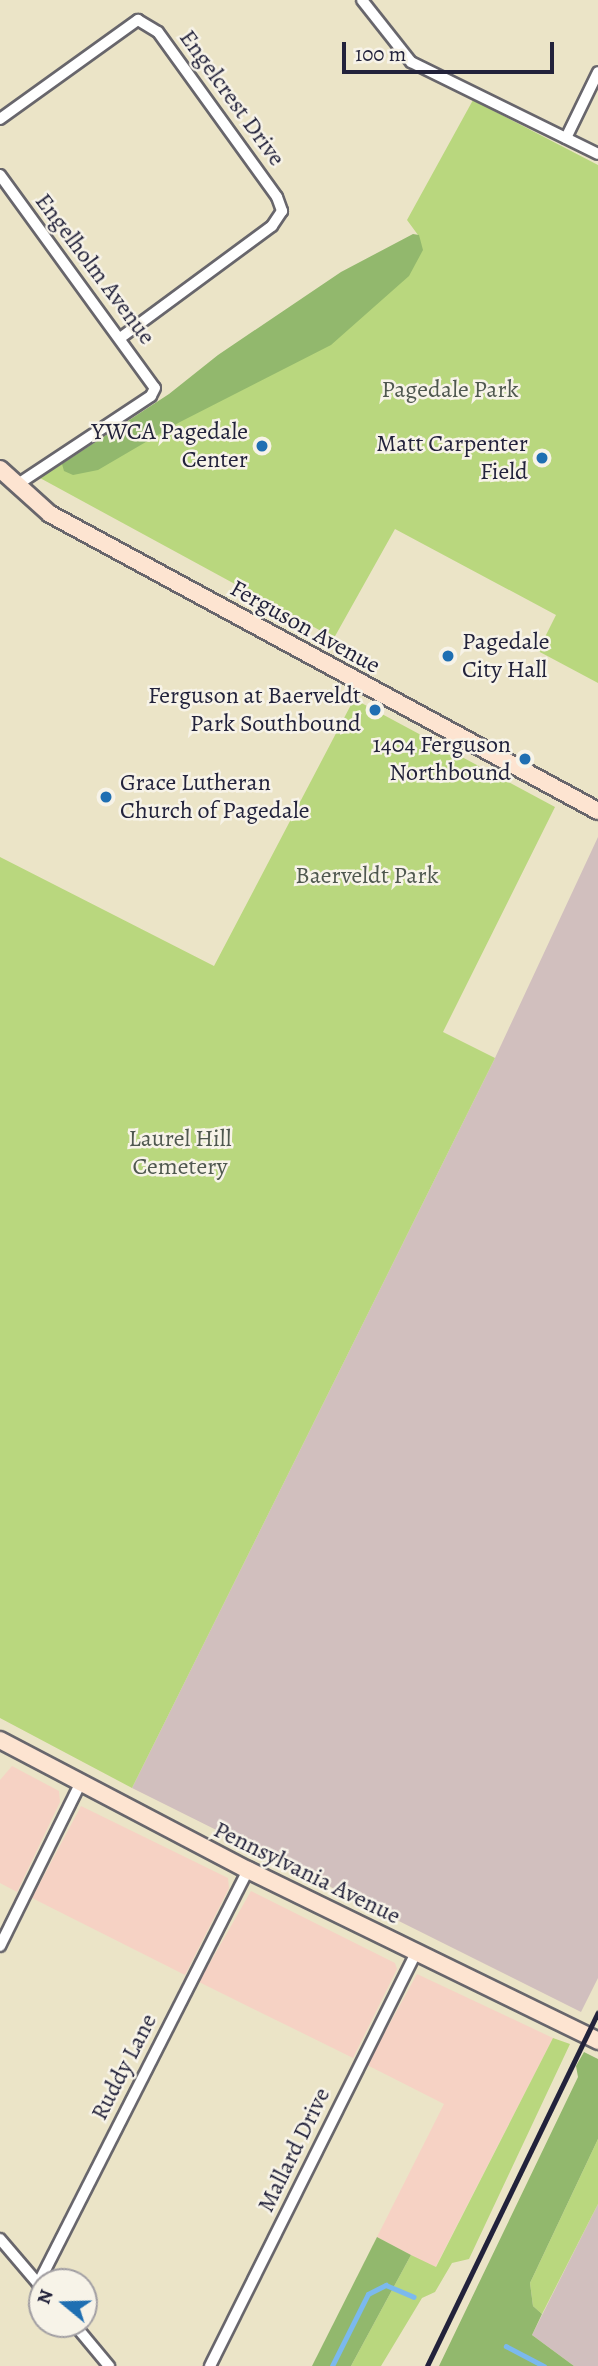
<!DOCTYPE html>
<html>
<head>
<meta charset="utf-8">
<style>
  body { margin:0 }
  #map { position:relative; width:598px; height:2366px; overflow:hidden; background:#ebe4c7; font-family:Alegreya,serif }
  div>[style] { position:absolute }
  .built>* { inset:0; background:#f6d2c4 }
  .industrial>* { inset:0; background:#d1bfbe }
  .green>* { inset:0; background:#b9d77e }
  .forest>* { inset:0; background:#92b86d }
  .stream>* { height:4.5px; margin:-2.25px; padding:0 2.25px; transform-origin:2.25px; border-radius:2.25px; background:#7bb9ee }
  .roads { filter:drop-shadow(2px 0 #68666c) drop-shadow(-2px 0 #68666c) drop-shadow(0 2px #68666c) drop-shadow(0 -2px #68666c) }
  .street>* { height:10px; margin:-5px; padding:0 5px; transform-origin:5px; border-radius:5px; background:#fff }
  .secondary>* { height:16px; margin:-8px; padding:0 8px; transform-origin:8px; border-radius:8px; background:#fde4d1 }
  .rail>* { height:4.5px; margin:-2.25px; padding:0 2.25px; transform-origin:2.25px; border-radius:2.25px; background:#22223b }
  .dots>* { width:19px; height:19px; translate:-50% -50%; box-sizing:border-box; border:4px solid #f7f3e8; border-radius:50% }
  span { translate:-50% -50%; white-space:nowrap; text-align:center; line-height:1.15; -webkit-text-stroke:5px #f7f3e8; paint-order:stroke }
  .street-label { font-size:24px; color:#22223b }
  .park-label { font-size:24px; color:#4f584f }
  .poi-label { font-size:24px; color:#22223b }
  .right { translate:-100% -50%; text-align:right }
  .left { translate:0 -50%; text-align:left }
  .north { position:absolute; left:28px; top:2268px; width:70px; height:70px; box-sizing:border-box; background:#f7f3e8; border:2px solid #a29fa3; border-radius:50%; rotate:289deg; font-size:19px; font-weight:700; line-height:28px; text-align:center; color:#22223b }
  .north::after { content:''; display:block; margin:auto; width:24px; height:32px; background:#1f6fb2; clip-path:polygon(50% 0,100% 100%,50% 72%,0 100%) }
  .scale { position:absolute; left:342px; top:42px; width:212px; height:32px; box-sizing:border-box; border:4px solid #22223b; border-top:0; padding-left:9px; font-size:21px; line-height:24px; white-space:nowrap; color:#22223b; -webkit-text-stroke:5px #f7f3e8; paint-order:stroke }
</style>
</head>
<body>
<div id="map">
  <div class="built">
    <i style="clip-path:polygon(12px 1766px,59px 1791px,60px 1802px,17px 1892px,0 1883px,0 1780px)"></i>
    <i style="clip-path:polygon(81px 1806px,228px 1878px,229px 1888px,185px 1975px,32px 1898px)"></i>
    <i style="clip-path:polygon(251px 1891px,395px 1963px,397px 1969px,353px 2058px,199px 1982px)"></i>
    <i style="clip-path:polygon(417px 1974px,553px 2038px,435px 2268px,377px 2237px,444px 2104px,367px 2065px)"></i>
  </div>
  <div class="industrial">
    <i style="clip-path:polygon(598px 837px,598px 1978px,581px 2012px,132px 1788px,495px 1058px)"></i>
    <i style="clip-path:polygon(598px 2204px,598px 2366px,574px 2366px,532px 2335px)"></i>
  </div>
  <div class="green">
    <i style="clip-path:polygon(473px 100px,598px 165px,598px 683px,538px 651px,556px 615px,395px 529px,334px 638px,40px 478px,418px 235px,407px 220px)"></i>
    <i style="clip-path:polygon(354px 699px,555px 807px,443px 1032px,495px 1058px,132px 1788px,0 1718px,0 857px,214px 966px)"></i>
    <i style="clip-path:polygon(553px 2038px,570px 2044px,469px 2259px,452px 2263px,435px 2292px,422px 2298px,381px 2366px,351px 2366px,411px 2255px,436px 2267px)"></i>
    <i style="clip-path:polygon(598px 2139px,598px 2204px,542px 2314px,533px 2306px,530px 2283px)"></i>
  </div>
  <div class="forest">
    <i style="clip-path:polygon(413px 234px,419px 235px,423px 250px,409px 276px,331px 345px,180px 422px,98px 470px,73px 475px,64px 471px,62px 464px,169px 394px,218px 355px,341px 272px)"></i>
    <i style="clip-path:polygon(584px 2052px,598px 2059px,598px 2139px,530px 2283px,533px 2306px,542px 2314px,532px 2335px,574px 2366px,439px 2366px,578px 2077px,576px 2066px)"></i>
    <i style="clip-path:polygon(377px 2237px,411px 2255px,351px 2366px,312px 2366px)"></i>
  </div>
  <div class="stream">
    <i style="left:506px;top:2346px;width:43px;rotate:27.8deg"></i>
    <i style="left:332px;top:2366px;width:80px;rotate:-63.4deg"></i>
    <i style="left:368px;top:2294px;width:20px;rotate:-27deg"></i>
    <i style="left:386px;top:2285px;width:30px;rotate:23deg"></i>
  </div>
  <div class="roads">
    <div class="street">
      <i style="left:362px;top:0;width:79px;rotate:51.7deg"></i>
      <i style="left:411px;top:62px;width:208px;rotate:26.2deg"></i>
      <i style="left:0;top:119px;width:170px;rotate:-35.7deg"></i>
      <i style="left:138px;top:20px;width:23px;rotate:31deg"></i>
      <i style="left:158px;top:32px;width:203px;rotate:54.2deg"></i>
      <i style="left:277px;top:197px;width:15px;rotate:70deg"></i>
      <i style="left:282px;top:211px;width:18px;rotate:124deg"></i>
      <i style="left:272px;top:226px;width:189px;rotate:143.6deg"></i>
      <i style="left:566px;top:138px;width:73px;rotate:-64.1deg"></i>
      <i style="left:0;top:175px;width:263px;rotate:54deg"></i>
      <i style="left:155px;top:388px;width:9px;rotate:117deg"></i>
      <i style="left:151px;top:396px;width:163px;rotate:146.5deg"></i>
      <i style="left:0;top:1946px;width:181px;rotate:-63.7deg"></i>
      <i style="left:0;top:2239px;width:63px;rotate:49.5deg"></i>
      <i style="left:38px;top:2284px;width:464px;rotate:-63.1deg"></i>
      <i style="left:74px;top:2324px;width:55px;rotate:50.2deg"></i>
      <i style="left:210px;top:2366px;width:462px;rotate:-63.5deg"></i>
    </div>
    <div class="secondary">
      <i style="left:0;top:469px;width:67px;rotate:42deg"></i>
      <i style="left:50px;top:514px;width:623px;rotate:28.46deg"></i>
      <i style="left:0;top:1740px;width:280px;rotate:27.7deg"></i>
      <i style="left:248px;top:1870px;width:390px;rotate:26deg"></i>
    </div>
  </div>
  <div class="rail">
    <i style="left:427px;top:2366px;width:392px;rotate:-64.2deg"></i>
  </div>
  <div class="dots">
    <i style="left:262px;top:446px;background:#1f6fb2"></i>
    <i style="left:542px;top:458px;background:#1f6fb2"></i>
    <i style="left:448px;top:656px;background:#1f6fb2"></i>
    <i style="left:375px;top:710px;background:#1f6fb2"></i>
    <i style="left:525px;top:759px;background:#1f6fb2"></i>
    <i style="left:106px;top:797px;background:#1f6fb2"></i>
  </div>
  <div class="street-label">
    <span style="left:232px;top:98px;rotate:54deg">Engelcrest Drive</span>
    <span style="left:95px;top:269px;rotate:53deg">Engelholm Avenue</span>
    <span style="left:305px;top:627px;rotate:29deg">Ferguson Avenue</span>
    <span style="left:307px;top:1873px;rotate:26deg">Pennsylvania Avenue</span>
    <span style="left:124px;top:2067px;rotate:-63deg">Ruddy Lane</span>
    <span style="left:294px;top:2150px;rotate:-64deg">Mallard Drive</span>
  </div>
  <div class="park-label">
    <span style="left:450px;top:390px">Pagedale Park</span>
    <span style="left:367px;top:876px">Baerveldt Park</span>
    <span style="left:180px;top:1153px">Laurel Hill<br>Cemetery</span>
  </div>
  <div class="poi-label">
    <span class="right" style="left:248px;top:446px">YWCA Pagedale<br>Center</span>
    <span class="right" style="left:528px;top:458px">Matt Carpenter<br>Field</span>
    <span class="left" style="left:462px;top:656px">Pagedale<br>City Hall</span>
    <span class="right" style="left:361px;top:710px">Ferguson at Baerveldt<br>Park Southbound</span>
    <span class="right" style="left:511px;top:759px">1404 Ferguson<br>Northbound</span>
    <span class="left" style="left:120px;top:797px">Grace Lutheran<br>Church of Pagedale</span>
  </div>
  <div class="north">N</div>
  <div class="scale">100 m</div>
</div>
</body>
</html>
